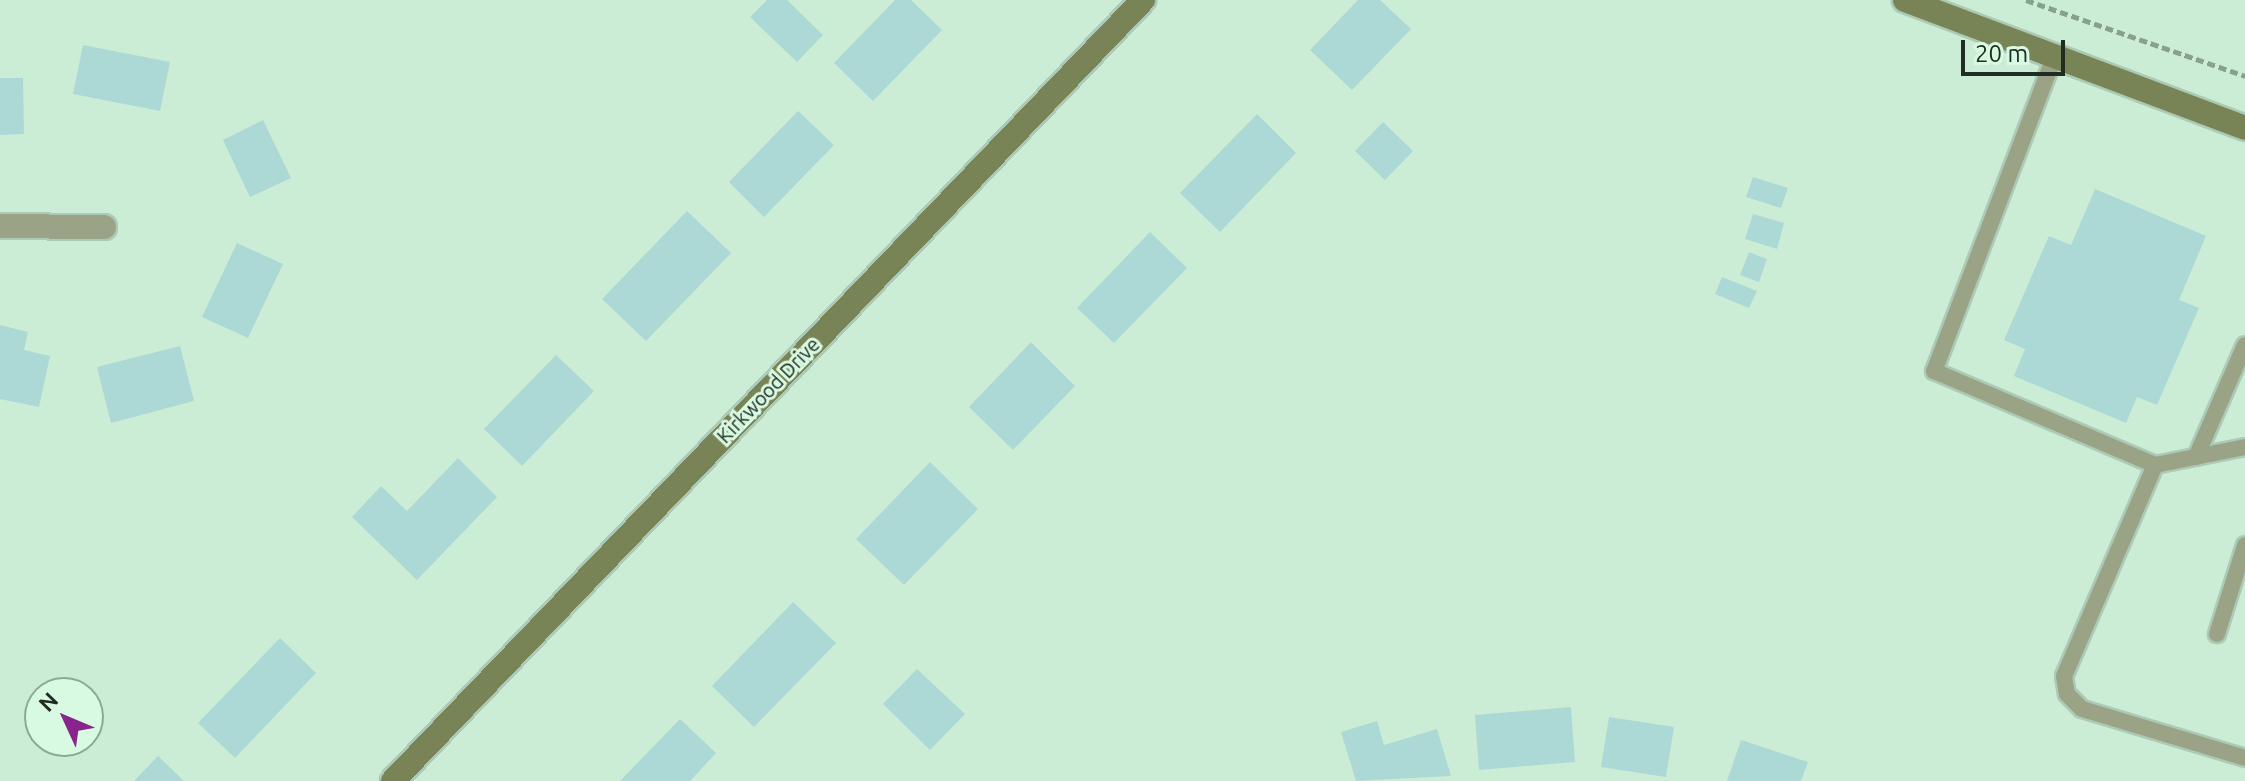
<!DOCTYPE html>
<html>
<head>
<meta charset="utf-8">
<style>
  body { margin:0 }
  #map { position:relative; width:2245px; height:781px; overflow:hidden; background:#cbedd5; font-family:Ubuntu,sans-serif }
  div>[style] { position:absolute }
  .building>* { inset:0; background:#acd9d5 }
  .path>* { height:5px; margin-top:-2.5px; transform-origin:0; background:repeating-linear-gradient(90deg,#88a18f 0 8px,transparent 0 12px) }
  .roads { filter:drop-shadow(2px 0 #accab5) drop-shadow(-2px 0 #accab5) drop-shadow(0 2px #accab5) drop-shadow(0 -2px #accab5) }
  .lane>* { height:16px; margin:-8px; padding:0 8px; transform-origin:8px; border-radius:8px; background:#9aa385 }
  .street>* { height:24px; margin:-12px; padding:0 12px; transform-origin:12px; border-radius:12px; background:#9aa385 }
  .secondary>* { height:24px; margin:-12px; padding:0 12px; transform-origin:12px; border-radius:12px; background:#788356 }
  span { translate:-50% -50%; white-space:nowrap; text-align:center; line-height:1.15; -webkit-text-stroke:6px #d8fae2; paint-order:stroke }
  .street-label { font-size:20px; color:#202d24 }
  .north { position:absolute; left:24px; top:677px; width:80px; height:80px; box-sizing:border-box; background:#d8fae2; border:2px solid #8ea896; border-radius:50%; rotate:314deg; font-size:22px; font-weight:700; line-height:32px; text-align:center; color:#202d24 }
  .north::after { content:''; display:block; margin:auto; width:28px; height:36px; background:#88248c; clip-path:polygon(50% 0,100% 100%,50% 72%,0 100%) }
  .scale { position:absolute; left:1961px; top:40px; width:104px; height:36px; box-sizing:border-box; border:4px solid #202d24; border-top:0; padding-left:10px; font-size:24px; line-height:28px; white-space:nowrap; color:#202d24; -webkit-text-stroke:6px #d8fae2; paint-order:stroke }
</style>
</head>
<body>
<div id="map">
  <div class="building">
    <i style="clip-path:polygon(767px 0,787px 0,823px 35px,797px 62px,750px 17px)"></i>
    <i style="clip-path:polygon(895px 0,911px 0,942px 30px,873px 101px,834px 63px)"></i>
    <i style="clip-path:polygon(1358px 0,1380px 0,1411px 29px,1352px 90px,1310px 50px)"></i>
    <i style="clip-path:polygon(83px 45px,170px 62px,160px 111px,73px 94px)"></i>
    <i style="clip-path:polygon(0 78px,23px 78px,24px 134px,0 135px)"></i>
    <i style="clip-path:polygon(798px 111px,834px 145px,764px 217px,729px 182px)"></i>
    <i style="clip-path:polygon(1257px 114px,1296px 153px,1220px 232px,1180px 193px)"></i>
    <i style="clip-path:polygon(263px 120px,291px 178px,250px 197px,223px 140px)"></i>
    <i style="clip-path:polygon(1383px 122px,1413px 151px,1385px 180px,1355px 151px)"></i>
    <i style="clip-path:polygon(1753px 177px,1788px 188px,1781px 208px,1746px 197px)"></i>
    <i style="clip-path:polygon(2095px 189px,2206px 236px,2179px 300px,2199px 308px,2157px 405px,2137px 397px,2126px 423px,2014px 376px,2025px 349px,2004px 340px,2049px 236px,2071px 245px)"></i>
    <i style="clip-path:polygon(687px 211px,731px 253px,646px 341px,602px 299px)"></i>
    <i style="clip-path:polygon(1753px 214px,1784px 223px,1777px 249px,1745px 239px)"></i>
    <i style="clip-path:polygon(1150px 232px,1187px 268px,1114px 343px,1077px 308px)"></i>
    <i style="clip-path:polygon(237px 243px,283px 264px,248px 338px,202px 317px)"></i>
    <i style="clip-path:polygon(1749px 252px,1767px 259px,1759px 282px,1740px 275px)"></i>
    <i style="clip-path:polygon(1722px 277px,1757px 291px,1749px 308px,1715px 294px)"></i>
    <i style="clip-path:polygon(0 325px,28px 332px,24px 350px,50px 356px,39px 407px,0 399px)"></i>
    <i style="clip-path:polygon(1031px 342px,1075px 386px,1013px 450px,969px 407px)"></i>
    <i style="clip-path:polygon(180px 346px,194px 401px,111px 423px,97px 367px)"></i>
    <i style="clip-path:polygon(556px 355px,594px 391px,522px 466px,484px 429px)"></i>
    <i style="clip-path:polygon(458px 458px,497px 497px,417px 580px,352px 517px,381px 486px,407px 511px)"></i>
    <i style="clip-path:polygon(930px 462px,978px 509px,904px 585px,856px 539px)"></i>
    <i style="clip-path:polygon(793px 602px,836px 643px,754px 727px,712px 686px)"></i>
    <i style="clip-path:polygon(280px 638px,316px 673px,235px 758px,198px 723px)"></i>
    <i style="clip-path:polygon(917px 669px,965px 714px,930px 750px,883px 704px)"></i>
    <i style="clip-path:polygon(1571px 707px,1575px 762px,1479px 770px,1475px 715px)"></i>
    <i style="clip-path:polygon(1609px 717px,1674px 727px,1666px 777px,1601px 767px)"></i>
    <i style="clip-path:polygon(680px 719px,716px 753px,690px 781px,620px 781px)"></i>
    <i style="clip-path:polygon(1377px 721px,1384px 745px,1437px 729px,1451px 776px,1356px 781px,1341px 732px)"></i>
    <i style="clip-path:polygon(1741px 740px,1808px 762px,1801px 781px,1727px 781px)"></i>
    <i style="clip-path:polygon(158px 756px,184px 781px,134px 781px)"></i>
  </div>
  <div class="path">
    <i style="left:2026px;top:0;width:232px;rotate:19.1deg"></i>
  </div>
  <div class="roads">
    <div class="lane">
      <i style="left:2053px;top:60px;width:333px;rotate:110.9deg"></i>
      <i style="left:1934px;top:371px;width:240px;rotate:23deg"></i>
      <i style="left:2155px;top:465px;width:92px;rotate:-11.3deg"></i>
      <i style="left:2196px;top:457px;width:122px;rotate:-66.4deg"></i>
      <i style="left:2155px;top:465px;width:230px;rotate:113.3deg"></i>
      <i style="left:2064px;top:676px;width:18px;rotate:81deg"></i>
      <i style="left:2067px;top:694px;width:21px;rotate:45deg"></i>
      <i style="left:2082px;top:709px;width:170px;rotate:16.7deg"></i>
      <i style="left:2217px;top:634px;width:93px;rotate:-72.5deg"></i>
    </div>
    <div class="street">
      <i style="left:0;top:226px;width:104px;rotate:0.6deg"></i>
    </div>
    <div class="secondary">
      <i style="left:1905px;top:0;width:363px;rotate:20.6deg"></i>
      <i style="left:393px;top:781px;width:1083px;rotate:-46.16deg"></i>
    </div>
  </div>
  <div class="street-label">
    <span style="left:768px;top:390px;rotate:-46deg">Kirkwood Drive</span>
  </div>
  <div class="north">N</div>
  <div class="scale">20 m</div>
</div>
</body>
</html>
